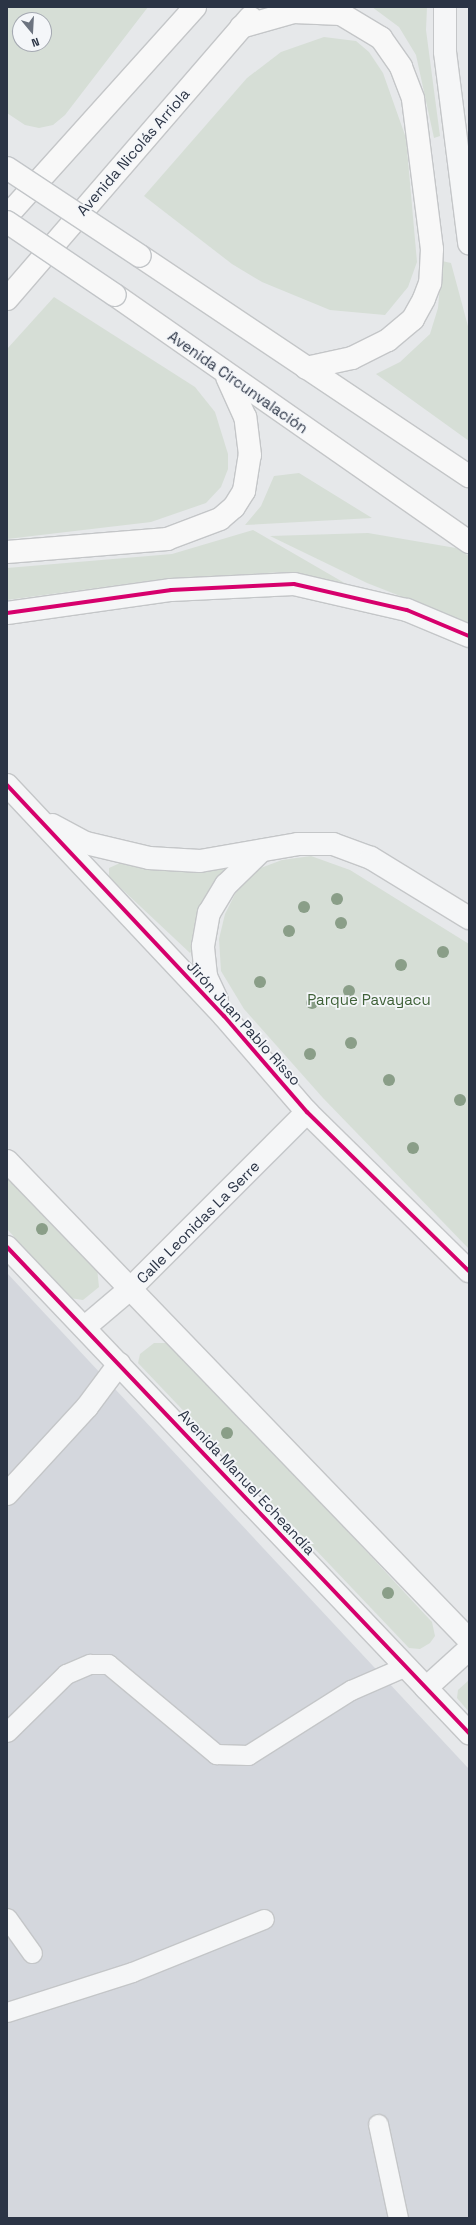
<!DOCTYPE html>
<html>
<head>
<meta charset="utf-8">
<style>
  body { margin:0 }
  #map { position:relative; width:476px; height:2225px; overflow:hidden; background:#e6e8ea; font-family:"Space Grotesk",sans-serif }
  div>[style] { position:absolute }
  .built>* { inset:0; background:#d4d7dd }
  .green>* { inset:0; background:#d6ded6 }
  .roads { filter:drop-shadow(1px 0 #c4c6c8) drop-shadow(-1px 0 #c4c6c8) drop-shadow(0 1px #c4c6c8) drop-shadow(0 -1px #c4c6c8) }
  .service>* { height:19px; margin:-9.5px; padding:0 9.5px; transform-origin:9.5px; border-radius:9.5px; background:#f5f6f7 }
  .minor>* { height:22px; margin:-11px; padding:0 11px; transform-origin:11px; border-radius:11px; background:#f5f6f7 }
  .tertiary>* { height:22px; margin:-11px; padding:0 11px; transform-origin:11px; border-radius:11px; background:#f5f6f7 }
  .primary>* { height:22px; margin:-11px; padding:0 11px; transform-origin:11px; border-radius:11px; background:#f8f8f8 }
  .bridges { filter:drop-shadow(1px 0 #c2c5c8) drop-shadow(-1px 0 #c2c5c8) drop-shadow(0 1px #c2c5c8) drop-shadow(0 -1px #c2c5c8) }
  .primary-bridge>* { height:22px; margin:-11px; padding:0 11px; transform-origin:11px; border-radius:11px; background:#f8f8f8 }
  .cycleway>* { height:4px; margin:-2px; padding:0 2px; transform-origin:2px; border-radius:2px; background:#d6006c }
  .trees>* { width:12px; height:12px; margin:-6px; border-radius:50%; background:#8a9e88 }
  span { translate:-50% -50%; white-space:nowrap; text-align:center; line-height:1.15; -webkit-text-stroke:3.5px #f4f6f9; paint-order:stroke }
  .street-label { font-size:15px; color:#2b3445 }
  .park-label { font-size:15px; color:#3f6138 }
  .frame { position:absolute; inset:0; border:8px solid #2b3445; pointer-events:none }
  .north { position:absolute; left:12px; top:12px; width:40px; height:40px; box-sizing:border-box; background:#f4f6f9; border:1px solid #a4a8b1; border-radius:50%; rotate:162deg; font-size:11px; font-weight:700; line-height:16px; text-align:center; color:#2b3445 }
  .north::after { content:''; display:block; margin:auto; width:14px; height:18px; background:#6c737f; clip-path:polygon(50% 0,100% 100%,50% 72%,0 100%) }
</style>
</head>
<body>
<div id="map">
  <div class="built">
    <i style="clip-path:polygon(7px 1273px,469px 1769px,469px 2218px,7px 2218px)"></i>
  </div>
  <div class="green">
    <i style="clip-path:polygon(evenodd,7px 7px,148px 7px,65px 115px,53px 125px,39px 128px,25px 125px,7px 113px,7px 7px,20px 20px,44px 20px,44px 44px,20px 44px,20px 20px)"></i>
    <i style="clip-path:polygon(372px 7px,427px 7px,426px 30px,440px 136px,434px 138px,416px 55px,399px 27px)"></i>
    <i style="clip-path:polygon(324px 37px,356px 41px,369px 52px,383px 73px,406px 138px,417px 262px,408px 287px,385px 315px,330px 310px,262px 282px,232px 264px,144px 196px,247px 78px,281px 52px)"></i>
    <i style="clip-path:polygon(442px 261px,451px 263px,469px 330px,469px 441px,376px 374px,400px 362px,430px 334px,438px 308px)"></i>
    <i style="clip-path:polygon(54px 297px,195px 387px,215px 412px,228px 454px,228px 469px,221px 487px,206px 503px,151px 522px,7px 539px,7px 349px)"></i>
    <i style="clip-path:polygon(299px 473px,372px 518px,245px 525px,261px 506px,274px 476px)"></i>
    <i style="clip-path:polygon(253px 530px,348px 585px,285px 572px,163px 579px,7px 600px,7px 568px,172px 554px)"></i>
    <i style="clip-path:polygon(368px 533px,456px 548px,469px 556px,469px 623px,367px 583px,270px 536px)"></i>
    <i style="clip-path:polygon(311px 856px,350px 870px,469px 944px,469px 1249px,323px 1098px,244px 1009px,221px 971px,219px 939px,225px 914px,240px 884px,258px 869px,282px 860px)"></i>
    <i style="clip-path:polygon(120px 863px,231px 866px,204px 909px,192px 938px,192px 951px,190px 953px,109px 877px,109px 868px)"></i>
    <i style="clip-path:polygon(7px 1173px,97px 1268px,99px 1287px,83px 1300px,70px 1298px,7px 1229px)"></i>
    <i style="clip-path:polygon(154px 1343px,166px 1343px,179px 1350px,432px 1622px,435px 1636px,430px 1643px,420px 1649px,409px 1648px,138px 1363px,140px 1354px)"></i>
    <i style="clip-path:polygon(469px 1680px,469px 1712px,457px 1698px,458px 1690px)"></i>
  </div>
  <div class="roads">
    <div class="service">
      <i style="left:7px;top:1732px;width:83px;rotate:-44.5deg"></i>
      <i style="left:66px;top:1674px;width:26px;rotate:-23deg"></i>
      <i style="left:90px;top:1664px;width:18px"></i>
      <i style="left:108px;top:1664px;width:141px;rotate:39.8deg"></i>
      <i style="left:216px;top:1754px;width:32px;rotate:2deg"></i>
      <i style="left:248px;top:1755px;width:122px;rotate:-32.3deg"></i>
      <i style="left:351px;top:1690px;width:58px;rotate:-23.5deg"></i>
      <i style="left:7px;top:1918px;width:43px;rotate:54.5deg"></i>
      <i style="left:7px;top:2012px;width:131px;rotate:-17.7deg"></i>
      <i style="left:132px;top:1972px;width:142px;rotate:-21.9deg"></i>
      <i style="left:378px;top:2124px;width:96px;rotate:78deg"></i>
    </div>
    <div class="minor">
      <i style="left:7px;top:785px;width:317px;rotate:46.8deg"></i>
      <i style="left:224px;top:1016px;width:127px;rotate:49.2deg"></i>
      <i style="left:307px;top:1112px;width:227px;rotate:44.5deg"></i>
      <i style="left:52px;top:825px;width:38px;rotate:28deg"></i>
      <i style="left:86px;top:843px;width:65px;rotate:13.4deg"></i>
      <i style="left:149px;top:858px;width:51px;rotate:3.4deg"></i>
      <i style="left:200px;top:861px;width:99px;rotate:-9.8deg"></i>
      <i style="left:298px;top:844px;width:35px"></i>
      <i style="left:333px;top:844px;width:40px;rotate:20.2deg"></i>
      <i style="left:371px;top:858px;width:115px;rotate:31.5deg"></i>
      <i style="left:217px;top:1000px;width:26px;rotate:-115deg"></i>
      <i style="left:206px;top:976px;width:30px;rotate:-96deg"></i>
      <i style="left:203px;top:946px;width:34px;rotate:-80deg"></i>
      <i style="left:209px;top:913px;width:33px;rotate:-59deg"></i>
      <i style="left:226px;top:885px;width:49px;rotate:-44.2deg"></i>
      <i style="left:85px;top:1327px;width:60px;rotate:-40.3deg"></i>
      <i style="left:131px;top:1288px;width:249px;rotate:-45deg"></i>
      <i style="left:7px;top:1494px;width:118px;rotate:-47.4deg"></i>
      <i style="left:87px;top:1407px;width:54px;rotate:-53.3deg"></i>
      <i style="left:426px;top:1688px;width:58px;rotate:-42.2deg"></i>
    </div>
    <div class="tertiary">
      <i style="left:445px;top:7px;width:45px;rotate:90deg"></i>
      <i style="left:445px;top:52px;width:193px;rotate:82.8deg"></i>
      <i style="left:7px;top:613px;width:166px;rotate:-8deg"></i>
      <i style="left:171px;top:590px;width:123px;rotate:-2.8deg"></i>
      <i style="left:294px;top:584px;width:116px;rotate:13deg"></i>
      <i style="left:407px;top:610px;width:67px;rotate:22.8deg"></i>
      <i style="left:7px;top:1161px;width:665px;rotate:46.03deg"></i>
      <i style="left:7px;top:1247px;width:671px;rotate:46.45deg"></i>
    </div>
    <div class="primary">
      <i style="left:241px;top:27px;width:55px;rotate:-15.8deg"></i>
      <i style="left:294px;top:12px;width:47px;rotate:2.4deg"></i>
      <i style="left:341px;top:14px;width:47px;rotate:31deg"></i>
      <i style="left:381px;top:38px;width:35px;rotate:55deg"></i>
      <i style="left:401px;top:67px;width:34px;rotate:69deg"></i>
      <i style="left:413px;top:99px;width:151px;rotate:82.8deg"></i>
      <i style="left:432px;top:249px;width:34px;rotate:93deg"></i>
      <i style="left:430px;top:283px;width:17px;rotate:111deg"></i>
      <i style="left:424px;top:299px;width:23px;rotate:119deg"></i>
      <i style="left:413px;top:319px;width:33px;rotate:140deg"></i>
      <i style="left:388px;top:340px;width:40px;rotate:153.4deg"></i>
      <i style="left:352px;top:358px;width:47px;rotate:167.7deg"></i>
      <i style="left:7px;top:216px;width:281px;rotate:-48deg"></i>
      <i style="left:140px;top:256px;width:396px;rotate:33.8deg"></i>
      <i style="left:115px;top:295px;width:432px;rotate:34.9deg"></i>
      <i style="left:7px;top:299px;width:372px;rotate:-49.2deg"></i>
      <i style="left:7px;top:552px;width:161px;rotate:-4.6deg"></i>
      <i style="left:167px;top:539px;width:57px;rotate:-20.7deg"></i>
      <i style="left:220px;top:519px;width:18px;rotate:-41deg"></i>
      <i style="left:234px;top:507px;width:19px;rotate:-58deg"></i>
      <i style="left:244px;top:491px;width:36px;rotate:-81deg"></i>
      <i style="left:250px;top:455px;width:38px;rotate:-97deg"></i>
      <i style="left:245px;top:417px;width:44px;rotate:-114.2deg"></i>
    </div>
  </div>
  <div class="bridges">
    <div class="primary-bridge">
      <i style="left:7px;top:168px;width:159px;rotate:33.5deg"></i>
      <i style="left:7px;top:222px;width:130px;rotate:34.1deg"></i>
    </div>
  </div>
  <div class="cycleway">
    <i style="left:7px;top:613px;width:166px;rotate:-8deg"></i>
    <i style="left:171px;top:590px;width:123px;rotate:-2.8deg"></i>
    <i style="left:294px;top:584px;width:116px;rotate:13deg"></i>
    <i style="left:407px;top:610px;width:67px;rotate:22.8deg"></i>
    <i style="left:7px;top:785px;width:317px;rotate:46.8deg"></i>
    <i style="left:224px;top:1016px;width:127px;rotate:49.2deg"></i>
    <i style="left:307px;top:1112px;width:227px;rotate:44.5deg"></i>
    <i style="left:7px;top:1247px;width:671px;rotate:46.45deg"></i>
  </div>
  <div class="trees">
    <i style="left:337px;top:899px"></i>
    <i style="left:304px;top:907px"></i>
    <i style="left:341px;top:923px"></i>
    <i style="left:289px;top:931px"></i>
    <i style="left:443px;top:952px"></i>
    <i style="left:401px;top:965px"></i>
    <i style="left:260px;top:982px"></i>
    <i style="left:349px;top:991px"></i>
    <i style="left:312px;top:1003px"></i>
    <i style="left:351px;top:1043px"></i>
    <i style="left:310px;top:1054px"></i>
    <i style="left:389px;top:1080px"></i>
    <i style="left:460px;top:1100px"></i>
    <i style="left:413px;top:1148px"></i>
    <i style="left:42px;top:1229px"></i>
    <i style="left:227px;top:1433px"></i>
    <i style="left:388px;top:1593px"></i>
  </div>
  <div class="street-label">
    <span style="left:133px;top:152px;rotate:-49deg">Avenida Nicolás Arriola</span>
    <span style="left:238px;top:382px;rotate:35deg">Avenida Circunvalación</span>
    <span style="left:244px;top:1023px;rotate:48deg">Jirón Juan Pablo Risso</span>
    <span style="left:198px;top:1222px;rotate:-45deg">Calle Leonidas La Serre</span>
    <span style="left:247px;top:1482px;rotate:47deg">Avenida Manuel Echeandía</span>
  </div>
  <div class="park-label">
    <span style="left:369px;top:1000px">Parque Pavayacu</span>
  </div>
  <div class="frame"></div>
  <div class="north">N</div>
</div>
</body>
</html>
